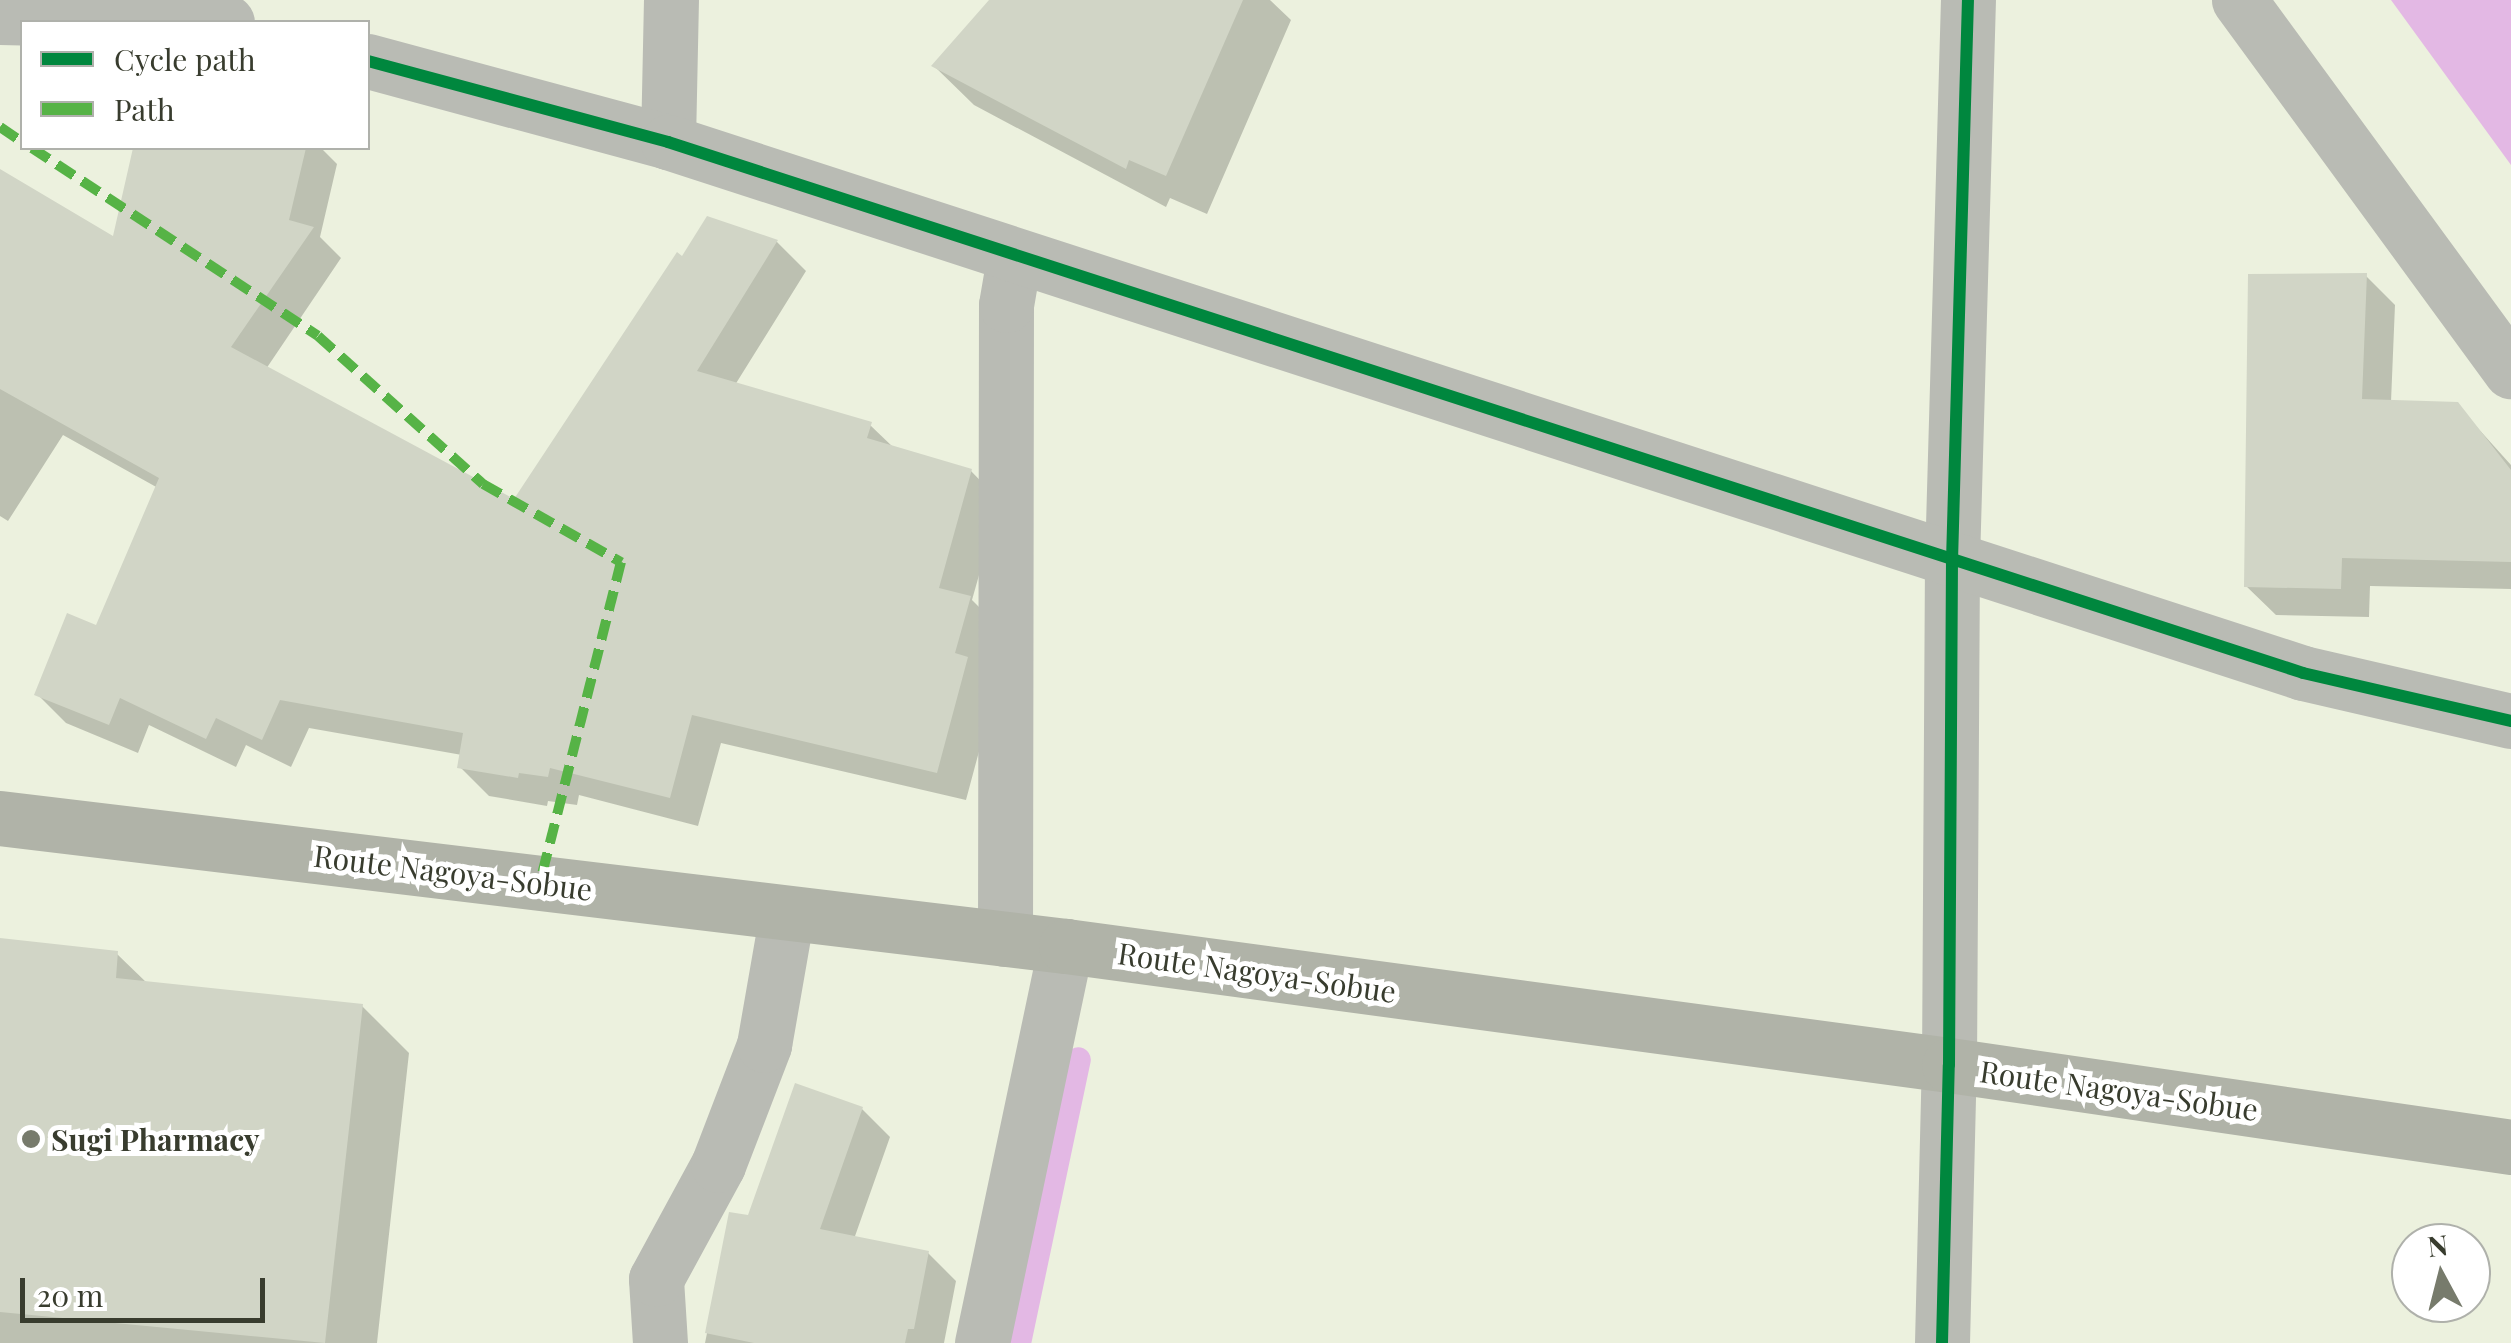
<!DOCTYPE html>
<html>
<head>
<meta charset="utf-8">
<style>
  body { margin:0 }
  #map { position:relative; width:2511px; height:1343px; overflow:hidden; background:#ecf1de; font-family:"Playfair Display",serif }
  div>[style] { position:absolute }
  .water>* { inset:0; background:#e3b8e4 }
  .shadow>* { inset:0; background:#0003 }
  .stream>* { height:25px; margin:-12.5px; padding:0 12.5px; transform-origin:12.5px; border-radius:12.5px; background:#e3b8e4 }
  .building>* { inset:0; background:#d1d5c6 }
  .minor>* { height:55px; margin:-27.5px; padding:0 27.5px; transform-origin:27.5px; border-radius:27.5px; background:#b9bbb4 }
  .tertiary>* { height:55px; margin:-27.5px; padding:0 27.5px; transform-origin:27.5px; border-radius:27.5px; background:#b9bbb4 }
  .primary>* { height:55px; margin:-27.5px; padding:0 27.5px; transform-origin:27.5px; border-radius:27.5px; background:#b0b3a8 }
  .quiet>* { height:10px; margin-top:-5px; transform-origin:0; background:repeating-linear-gradient(90deg,#56b346 0 20px,transparent 0 30px) }
  .cycleway>* { height:12px; margin:-6px; padding:0 6px; transform-origin:6px; border-radius:6px; background:#00873e }
  .dots>* { width:28px; height:28px; translate:-50% -50%; box-sizing:border-box; border:5px solid #fff; border-radius:50% }
  span { translate:-50% -50%; white-space:nowrap; text-align:center; line-height:1.15; -webkit-text-stroke:10px #fff; paint-order:stroke }
  .street-label { font-size:30px; color:#383c2e }
  .poi-label { font-size:30px; color:#383c2e; font-weight:700 }
  .left { translate:0 -50%; text-align:left }
  .legend { position:absolute; left:20px; top:20px; width:350px; height:130px; box-sizing:border-box; background:#fff; border:2px solid #afb1ab; margin:0; padding:12px 18px; list-style:none; font-size:30px; color:#383c2e }
  .legend li { display:flex; align-items:center; gap:20px; height:50px }
  .legend b { width:50px; border:2px solid #afb1ab }
  .north { position:absolute; left:2391px; top:1223px; width:100px; height:100px; box-sizing:border-box; background:#fff; border:2px solid #afb1ab; border-radius:50%; rotate:353deg; font-size:28px; font-weight:700; line-height:40px; text-align:center; color:#383c2e }
  .north::after { content:''; display:block; margin:auto; width:35px; height:45px; background:#777b6c; clip-path:polygon(50% 0,100% 100%,50% 72%,0 100%) }
  .scale { position:absolute; left:20px; top:1278px; width:245px; height:45px; box-sizing:border-box; border:5px solid #383c2e; border-top:0; padding-left:12px; font-size:30px; line-height:35px; white-space:nowrap; color:#383c2e; -webkit-text-stroke:8px #fff; paint-order:stroke }
</style>
</head>
<body>
<div id="map">
  <div class="water">
    <i style="clip-path:polygon(2391px 0,2511px 0,2511px 165px)"></i>
  </div>
  <div class="shadow">
    <i style="clip-path:polygon(1004px 0,1270px 0,1291px 20px,1207px 214px,1170px 198px,1166px 207px,974px 105px,934px 66px)"></i>
    <i style="clip-path:polygon(136px 148px,321px 148px,337px 164px,320px 237px,341px 258px,266px 369px,515px 502px,709px 219px,777px 242px,806px 271px,735px 385px,870px 425px,894px 448px,971px 471px,1000px 501px,972px 600px,999px 627px,996px 688px,966px 800px,721px 743px,698px 826px,579px 795px,577px 805px,548px 801px,547px 806px,489px 796px,460px 767px,462px 755px,309px 728px,291px 767px,246px 745px,236px 767px,149px 725px,138px 753px,66px 723px,37px 694px,98px 628px,158px 488px,63px 435px,8px 521px,0 516px,0 172px,115px 240px)"></i>
    <i style="clip-path:polygon(2366px 276px,2395px 305px,2391px 402px,2457px 405px,2511px 465px,2511px 589px,2370px 586px,2369px 617px,2276px 615px,2246px 586px)"></i>
    <i style="clip-path:polygon(0 941px,117px 954px,147px 983px,362px 1006px,409px 1053px,377px 1343px,0 1343px)"></i>
    <i style="clip-path:polygon(862px 1109px,890px 1137px,854px 1239px,928px 1253px,956px 1281px,944px 1343px,705px 1343px,731px 1215px,750px 1218px)"></i>
  </div>
  <div class="stream">
    <i style="left:1018px;top:1343px;width:290px;rotate:-78.1deg"></i>
  </div>
  <div class="building">
    <i style="clip-path:polygon(989px 0,1243px 0,1166px 176px,1129px 160px,1126px 169px,931px 66px)"></i>
    <i style="clip-path:polygon(133px 148px,306px 148px,289px 220px,314px 227px,231px 347px,514px 499px,677px 252px,682px 256px,707px 216px,778px 240px,697px 371px,872px 422px,867px 438px,972px 469px,939px 588px,971px 596px,955px 653px,968px 657px,937px 773px,692px 715px,670px 798px,550px 768px,548px 777px,519px 773px,518px 778px,457px 768px,463px 733px,280px 700px,262px 740px,216px 718px,206px 739px,120px 698px,109px 725px,34px 695px,67px 613px,96px 625px,159px 478px,0 389px,0 169px,113px 236px)"></i>
    <i style="clip-path:polygon(2367px 273px,2362px 399px,2458px 402px,2511px 470px,2511px 562px,2342px 558px,2341px 589px,2244px 587px,2248px 274px)"></i>
    <i style="clip-path:polygon(0 938px,118px 951px,116px 978px,363px 1004px,325px 1343px,0 1312px)"></i>
    <i style="clip-path:polygon(795px 1083px,863px 1107px,820px 1229px,929px 1251px,914px 1329px,908px 1329px,905px 1343px,754px 1343px,705px 1333px,729px 1212px,748px 1215px)"></i>
  </div>
  <div class="minor">
    <i style="left:2239px;top:0;width:460px;rotate:53.8deg"></i>
    <i style="left:668px;top:142px;width:142px;rotate:-88.8deg"></i>
    <i style="left:1005px;top:939px;width:634px;rotate:-89.91deg"></i>
    <i style="left:1006px;top:305px;width:48px;rotate:-80.3deg"></i>
    <i style="left:660px;top:1343px;width:64px;rotate:-93.6deg"></i>
    <i style="left:656px;top:1279px;width:130px;rotate:-61.5deg"></i>
    <i style="left:718px;top:1165px;width:129px;rotate:-69deg"></i>
    <i style="left:764px;top:1045px;width:134px;rotate:-80.1deg"></i>
    <i style="left:982px;top:1343px;width:406px;rotate:-78.1deg"></i>
    <i style="left:1942px;top:1343px;width:278px;rotate:-88.6deg"></i>
    <i style="left:1949px;top:1065px;width:504px;rotate:-89.66deg"></i>
    <i style="left:1952px;top:561px;width:561px;rotate:-88.37deg"></i>
  </div>
  <div class="tertiary">
    <i style="left:0;top:17px;width:227px;rotate:1.3deg"></i>
    <i style="left:368px;top:61px;width:311px;rotate:15.1deg"></i>
    <i style="left:668px;top:142px;width:1719px;rotate:17.99deg"></i>
    <i style="left:2303px;top:673px;width:213px;rotate:13deg"></i>
  </div>
  <div class="primary">
    <i style="left:0;top:818px;width:1074px;rotate:6.85deg"></i>
    <i style="left:1066px;top:946px;width:891px;rotate:7.68deg"></i>
    <i style="left:1949px;top:1065px;width:568px;rotate:8.3deg"></i>
  </div>
  <div class="quiet">
    <i style="left:0;top:127px;width:27px;rotate:34deg"></i>
    <i style="left:32px;top:148px;width:342px;rotate:33.3deg"></i>
    <i style="left:318px;top:336px;width:222px;rotate:41.9deg"></i>
    <i style="left:483px;top:484px;width:159px;rotate:29.5deg"></i>
    <i style="left:621px;top:562px;width:331px;rotate:104.2deg"></i>
  </div>
  <div class="cycleway">
    <i style="left:368px;top:61px;width:311px;rotate:15.1deg"></i>
    <i style="left:668px;top:142px;width:1719px;rotate:17.99deg"></i>
    <i style="left:2303px;top:673px;width:213px;rotate:13deg"></i>
    <i style="left:1942px;top:1343px;width:278px;rotate:-88.6deg"></i>
    <i style="left:1949px;top:1065px;width:504px;rotate:-89.66deg"></i>
    <i style="left:1952px;top:561px;width:561px;rotate:-88.37deg"></i>
  </div>
  <div class="dots">
    <i style="left:31px;top:1139px;background:#777b6c"></i>
  </div>
  <div class="street-label">
    <span style="left:453px;top:872px;rotate:7deg">Route Nagoya-Sobue</span>
    <span style="left:1257px;top:972px;rotate:8deg">Route Nagoya-Sobue</span>
    <span style="left:2119px;top:1090px;rotate:8deg">Route Nagoya-Sobue</span>
  </div>
  <div class="poi-label">
    <span class="left" style="left:51px;top:1139px">Sugi Pharmacy</span>
  </div>
  <ul class="legend">
  <li><b style="height:12px;background:#00873e"></b>Cycle path</li>
  <li><b style="height:12px;background:#56b346"></b>Path</li>
  </ul>
  <div class="north">N</div>
  <div class="scale">20 m</div>
</div>
</body>
</html>
